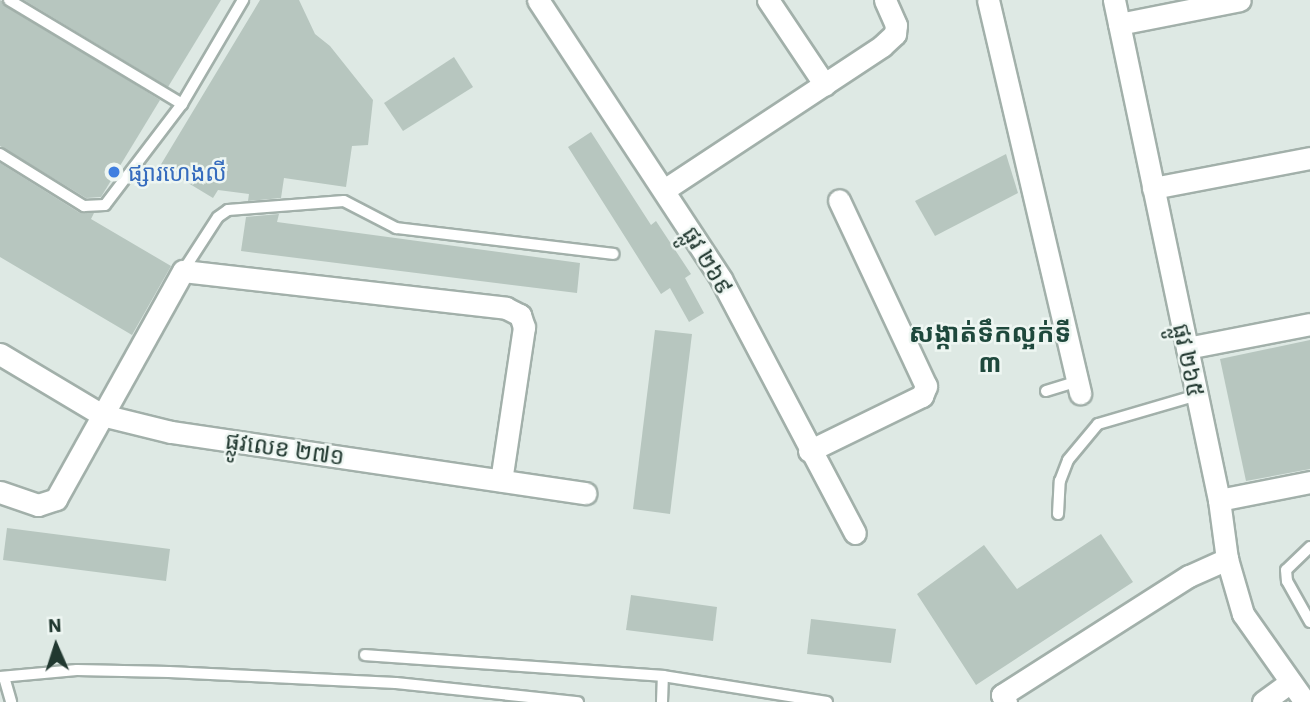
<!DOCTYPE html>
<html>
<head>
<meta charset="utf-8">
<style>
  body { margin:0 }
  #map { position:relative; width:1310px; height:702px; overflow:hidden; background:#dee9e4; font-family:"IBM Plex Sans","Noto Sans Khmer",sans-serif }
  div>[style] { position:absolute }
  .building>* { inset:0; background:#b7c6bf }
  .roads { filter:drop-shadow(2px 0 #a2b0aa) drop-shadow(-2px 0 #a2b0aa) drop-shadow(0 2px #a2b0aa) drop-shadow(0 -2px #a2b0aa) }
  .service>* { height:10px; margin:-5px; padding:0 5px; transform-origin:5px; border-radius:5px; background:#fff }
  .minor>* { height:21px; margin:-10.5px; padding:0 10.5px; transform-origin:10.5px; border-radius:10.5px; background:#fff }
  .dots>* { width:19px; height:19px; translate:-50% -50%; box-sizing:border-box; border:4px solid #eef6f2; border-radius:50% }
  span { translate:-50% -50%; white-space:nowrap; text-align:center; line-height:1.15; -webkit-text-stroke:5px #eef6f2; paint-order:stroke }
  .shop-label { font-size:23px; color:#366cbe }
  .left { translate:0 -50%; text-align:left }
  .street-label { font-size:23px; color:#213830 }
  .quarter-label { font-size:26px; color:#1e483c; font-weight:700 }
  .north { position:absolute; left:21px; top:611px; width:70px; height:70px; -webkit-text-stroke:5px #eef6f2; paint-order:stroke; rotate:357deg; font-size:19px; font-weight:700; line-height:28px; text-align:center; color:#213830 }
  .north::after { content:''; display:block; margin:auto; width:24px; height:32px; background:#213830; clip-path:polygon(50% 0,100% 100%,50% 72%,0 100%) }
</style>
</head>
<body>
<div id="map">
  <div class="building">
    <i style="clip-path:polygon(0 0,160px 100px,101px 197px,86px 198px,0 146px)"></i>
    <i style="clip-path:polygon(24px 0,221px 0,168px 87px)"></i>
    <i style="clip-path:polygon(260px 0,299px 0,315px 34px,330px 46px,373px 100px,368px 145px,352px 146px,346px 187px,284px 178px,281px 198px,248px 201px,249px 194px,218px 190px,213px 198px,160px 166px)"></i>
    <i style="clip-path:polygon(454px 57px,473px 87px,403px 131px,384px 103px)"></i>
    <i style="clip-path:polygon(591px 132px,651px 225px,656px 221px,691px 274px,685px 278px,704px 313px,689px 322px,670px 288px,661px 294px,627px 240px,568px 147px)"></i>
    <i style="clip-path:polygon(1006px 154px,1018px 193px,935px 236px,915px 201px)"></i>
    <i style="clip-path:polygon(0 163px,80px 213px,94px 213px,91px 219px,171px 266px,132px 335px,0 257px)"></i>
    <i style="clip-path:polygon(279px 214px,277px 222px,580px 263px,577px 293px,241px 251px,246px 217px)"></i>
    <i style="clip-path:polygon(655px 330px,692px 334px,670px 514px,633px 509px)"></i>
    <i style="clip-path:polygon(1310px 340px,1310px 469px,1246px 481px,1220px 359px)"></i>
    <i style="clip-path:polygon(7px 528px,170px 549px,166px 581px,3px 560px)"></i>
    <i style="clip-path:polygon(1101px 534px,1133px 582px,976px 685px,917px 594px,984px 545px,1017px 589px)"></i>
    <i style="clip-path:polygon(631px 595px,717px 607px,713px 641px,626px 630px)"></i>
    <i style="clip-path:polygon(811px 619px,896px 629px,891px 663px,807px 654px)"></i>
  </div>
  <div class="roads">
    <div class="service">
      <i style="left:9px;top:0;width:202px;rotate:31deg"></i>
      <i style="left:0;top:154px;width:99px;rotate:31.8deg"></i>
      <i style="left:84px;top:206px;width:21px;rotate:-3deg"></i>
      <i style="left:105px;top:205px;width:127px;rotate:-52.7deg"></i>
      <i style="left:182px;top:104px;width:121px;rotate:-59.6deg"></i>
      <i style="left:183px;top:271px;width:64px;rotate:-57.1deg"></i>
      <i style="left:218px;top:217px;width:12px;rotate:-35deg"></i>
      <i style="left:228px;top:210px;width:116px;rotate:-4.4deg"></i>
      <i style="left:344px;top:201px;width:59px;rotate:27.4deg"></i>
      <i style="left:396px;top:228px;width:219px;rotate:6.8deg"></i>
      <i style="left:1046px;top:391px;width:34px;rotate:-17deg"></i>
      <i style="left:1058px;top:514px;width:33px;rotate:-87deg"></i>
      <i style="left:1060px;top:481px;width:22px;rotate:-69deg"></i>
      <i style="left:1068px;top:460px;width:47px;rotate:-50.2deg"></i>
      <i style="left:1098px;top:424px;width:103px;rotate:-16.3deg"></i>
      <i style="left:1310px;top:547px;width:33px;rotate:136deg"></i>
      <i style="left:1286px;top:570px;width:11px;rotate:85deg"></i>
      <i style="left:1287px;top:581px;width:47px;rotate:60.7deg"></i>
      <i style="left:365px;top:655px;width:299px;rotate:4deg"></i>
      <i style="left:663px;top:676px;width:166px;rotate:9deg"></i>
      <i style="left:0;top:677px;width:77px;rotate:-5.2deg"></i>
      <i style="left:77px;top:670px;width:92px;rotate:1.2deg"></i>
      <i style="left:169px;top:672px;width:227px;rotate:2.8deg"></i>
      <i style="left:396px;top:683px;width:183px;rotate:6deg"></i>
      <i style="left:4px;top:677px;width:26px;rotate:74deg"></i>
      <i style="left:662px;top:702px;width:26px;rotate:-88deg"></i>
    </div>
    <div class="minor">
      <i style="left:538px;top:0;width:334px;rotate:56.7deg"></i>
      <i style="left:721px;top:279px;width:287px;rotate:62.2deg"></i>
      <i style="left:768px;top:0;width:102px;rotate:56.2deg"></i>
      <i style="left:988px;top:0;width:404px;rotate:76.8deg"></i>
      <i style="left:1114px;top:0;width:511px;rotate:78.14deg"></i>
      <i style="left:1219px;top:500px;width:60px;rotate:82.3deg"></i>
      <i style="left:1227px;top:559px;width:57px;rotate:73.8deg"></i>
      <i style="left:1243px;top:614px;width:108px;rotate:54.8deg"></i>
      <i style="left:1119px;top:24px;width:123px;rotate:-11.2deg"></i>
      <i style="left:1153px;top:188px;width:160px;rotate:-10.8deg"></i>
      <i style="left:664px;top:190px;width:261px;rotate:-33.4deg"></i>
      <i style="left:882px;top:46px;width:18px;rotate:-43deg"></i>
      <i style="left:895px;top:34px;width:9px;rotate:-84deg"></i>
      <i style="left:896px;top:25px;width:27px;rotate:-114deg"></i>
      <i style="left:1187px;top:348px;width:125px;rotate:-11deg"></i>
      <i style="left:0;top:354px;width:119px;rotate:30.9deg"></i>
      <i style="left:102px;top:415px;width:71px;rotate:13.8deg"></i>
      <i style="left:171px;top:432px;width:419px;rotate:8.4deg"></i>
      <i style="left:809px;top:451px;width:126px;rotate:-26deg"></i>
      <i style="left:922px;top:396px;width:11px;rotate:-68deg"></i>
      <i style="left:926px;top:386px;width:205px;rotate:-115.1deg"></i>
      <i style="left:0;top:492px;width:40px;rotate:18.9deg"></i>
      <i style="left:38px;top:505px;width:19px;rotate:-18deg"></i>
      <i style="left:56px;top:499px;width:261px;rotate:-60.9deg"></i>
      <i style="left:183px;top:271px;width:325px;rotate:6.5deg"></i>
      <i style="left:506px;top:308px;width:16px;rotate:27deg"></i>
      <i style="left:520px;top:315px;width:13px;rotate:72deg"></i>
      <i style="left:524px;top:327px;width:155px;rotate:98.5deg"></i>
      <i style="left:1219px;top:500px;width:93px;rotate:-11.2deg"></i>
      <i style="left:1006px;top:702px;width:8px;rotate:-120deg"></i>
      <i style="left:1002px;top:695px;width:222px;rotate:-32.5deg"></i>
      <i style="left:1189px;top:576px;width:42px;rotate:-24.1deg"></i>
      <i style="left:1263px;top:702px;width:34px;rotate:-36deg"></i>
    </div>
  </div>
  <div class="dots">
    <i style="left:114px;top:172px;background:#3f7fe0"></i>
  </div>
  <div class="shop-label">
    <span class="left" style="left:128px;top:172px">ផ្សារហេងលី</span>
  </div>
  <div class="street-label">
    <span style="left:708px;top:260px;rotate:59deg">ផ្លូវ ២៦៩</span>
    <span style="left:1189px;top:360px;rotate:78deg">ផ្លូវ ២៦៥</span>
    <span style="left:285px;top:448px;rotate:8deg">ផ្លូវលេខ ២៧១</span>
  </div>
  <div class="quarter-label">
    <span style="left:990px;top:348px">សង្កាត់ទឹកល្អក់ទី<br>៣</span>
  </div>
  <div class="north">N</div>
</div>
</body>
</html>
